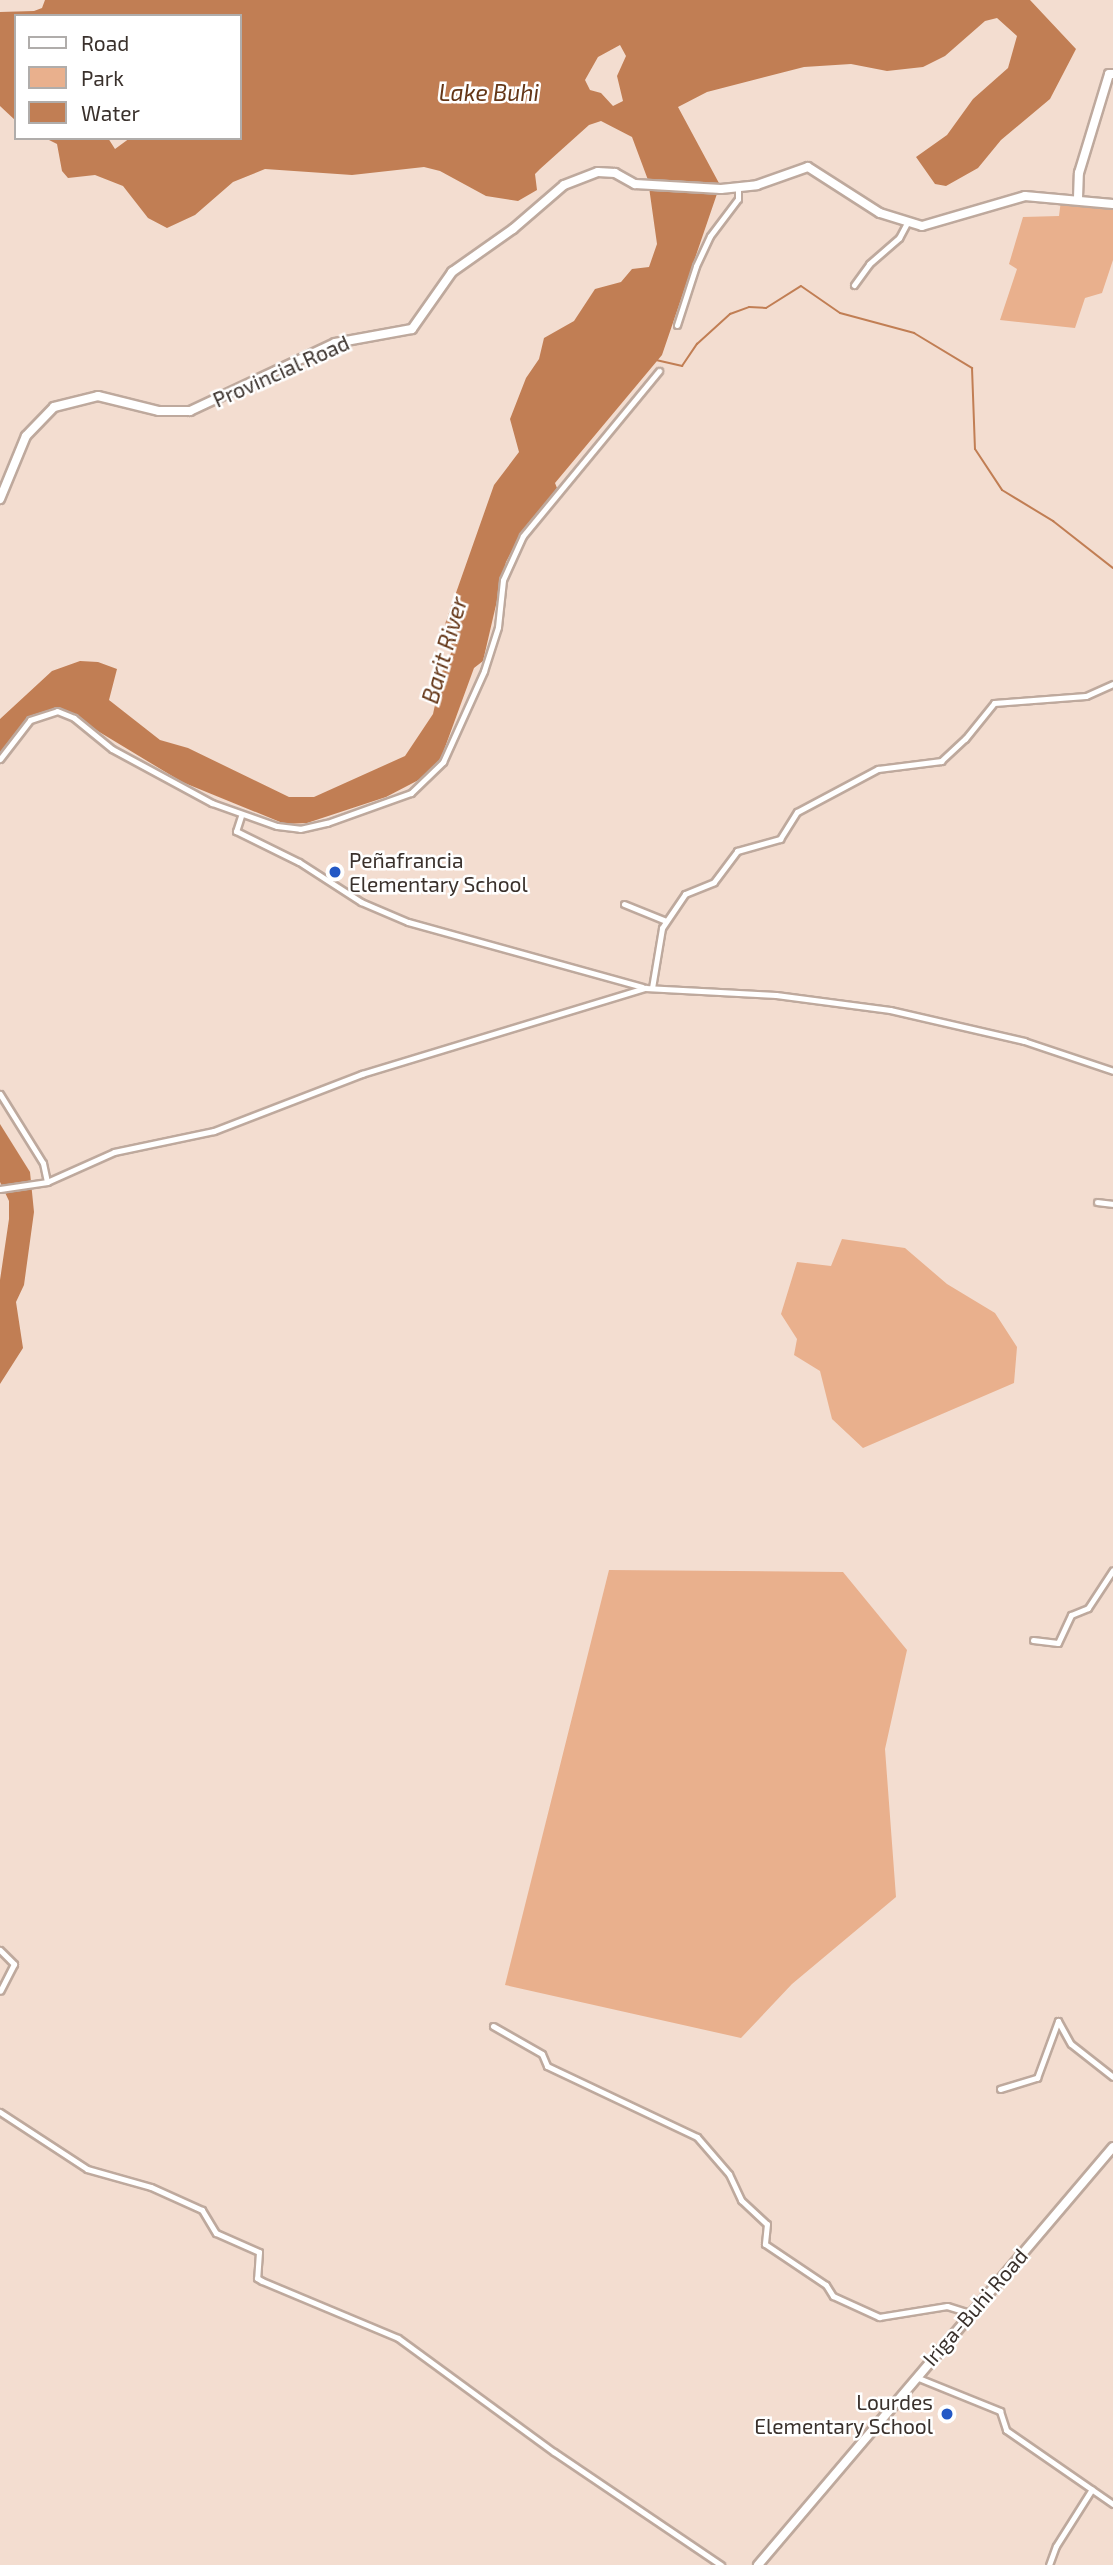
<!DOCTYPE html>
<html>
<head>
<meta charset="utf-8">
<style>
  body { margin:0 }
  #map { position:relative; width:1113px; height:2565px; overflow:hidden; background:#f3ddd0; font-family:"Exo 2",sans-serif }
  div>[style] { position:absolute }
  .green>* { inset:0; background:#e9b08d }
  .water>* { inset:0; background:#c17e54 }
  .stream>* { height:2px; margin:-1px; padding:0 1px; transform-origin:1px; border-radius:1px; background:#c17e54 }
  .roads { filter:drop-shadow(2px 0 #bea99d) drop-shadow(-2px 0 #bea99d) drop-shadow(0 2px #bea99d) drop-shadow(0 -2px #bea99d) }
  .street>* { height:5px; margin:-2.5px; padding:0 2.5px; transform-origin:2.5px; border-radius:2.5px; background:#fff }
  .secondary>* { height:8px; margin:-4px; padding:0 4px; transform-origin:4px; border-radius:4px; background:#fff }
  .dots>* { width:19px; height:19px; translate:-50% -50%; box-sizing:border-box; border:4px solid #fff; border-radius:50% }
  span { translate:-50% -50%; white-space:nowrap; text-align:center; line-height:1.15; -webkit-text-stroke:5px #fff; paint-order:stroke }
  .street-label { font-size:21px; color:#3a312c }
  .poi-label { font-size:21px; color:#3a312c }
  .left { translate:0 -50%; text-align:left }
  .right { translate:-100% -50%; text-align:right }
  .water-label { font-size:23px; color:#643617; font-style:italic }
  .legend { position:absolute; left:14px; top:14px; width:228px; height:126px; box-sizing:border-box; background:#fff; border:2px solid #b0adab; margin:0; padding:9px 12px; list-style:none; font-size:21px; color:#3a312c }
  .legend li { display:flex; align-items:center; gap:14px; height:35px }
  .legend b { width:35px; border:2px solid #b0adab }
</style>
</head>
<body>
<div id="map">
  <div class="green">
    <i style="clip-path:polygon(1061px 200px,1113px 206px,1113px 260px,1102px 293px,1085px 298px,1075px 328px,1000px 320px,1017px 269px,1009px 264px,1023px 217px,1059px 216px)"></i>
    <i style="clip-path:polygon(842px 1239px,905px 1248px,947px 1284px,995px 1313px,1017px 1347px,1014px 1383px,863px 1448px,832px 1419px,820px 1371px,794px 1355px,797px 1339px,781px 1314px,797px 1262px,831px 1266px)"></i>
    <i style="clip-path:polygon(609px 1570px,843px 1572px,907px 1650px,885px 1749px,896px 1897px,792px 1984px,741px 2038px,505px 1985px)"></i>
  </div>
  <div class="water">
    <i style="clip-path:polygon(evenodd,45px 0,1030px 0,1076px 49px,1050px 99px,1001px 140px,978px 168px,946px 186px,935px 184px,916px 157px,947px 135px,973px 99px,1008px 68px,1017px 36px,997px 18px,985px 21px,945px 56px,923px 67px,887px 71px,851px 64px,804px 67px,707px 92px,678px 107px,720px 185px,662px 355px,555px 483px,557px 488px,521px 534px,506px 562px,483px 661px,474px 668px,440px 761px,432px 773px,386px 797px,307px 823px,285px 824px,182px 782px,58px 707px,33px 715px,0 753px,0 719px,52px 671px,80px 661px,98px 662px,117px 669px,109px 700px,160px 740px,188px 748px,289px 797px,314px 797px,405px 756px,433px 714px,442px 672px,453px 649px,445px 624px,494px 485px,519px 452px,510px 419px,526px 378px,539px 359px,544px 338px,574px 321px,595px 289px,621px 282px,632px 269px,649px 267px,657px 244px,648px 180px,632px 137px,601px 121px,589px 125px,540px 169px,535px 174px,537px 190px,518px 201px,486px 196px,440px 171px,424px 167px,352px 175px,265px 169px,233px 182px,195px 215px,167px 228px,148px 218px,123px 186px,95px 175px,68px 178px,62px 171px,57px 144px,45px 138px,108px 138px,115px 149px,130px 138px,240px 138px,240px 16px,16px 16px,16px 121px,0 106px,0 12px,34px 11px,42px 8px,45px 0,620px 45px,626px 56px,617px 76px,623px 101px,613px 106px,601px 93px,590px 90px,585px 80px,598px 57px,620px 45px)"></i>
    <i style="clip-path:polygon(0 1124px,30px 1172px,34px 1212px,24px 1285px,16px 1302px,23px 1348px,0 1384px,0 1280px,9px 1219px,9px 1201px,0 1182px)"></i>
  </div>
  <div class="stream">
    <i style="left:656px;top:360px;width:27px;rotate:13deg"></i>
    <i style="left:682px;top:366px;width:27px;rotate:-56deg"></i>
    <i style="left:697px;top:344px;width:45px;rotate:-42.3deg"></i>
    <i style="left:730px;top:314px;width:20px;rotate:-20deg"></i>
    <i style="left:749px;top:307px;width:17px;rotate:3deg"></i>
    <i style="left:766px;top:308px;width:41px;rotate:-32.2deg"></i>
    <i style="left:801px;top:286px;width:47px;rotate:34.7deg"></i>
    <i style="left:840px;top:313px;width:77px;rotate:15.1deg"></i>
    <i style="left:914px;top:333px;width:68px;rotate:31.1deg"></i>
    <i style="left:972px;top:368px;width:81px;rotate:87.9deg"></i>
    <i style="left:975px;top:449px;width:49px;rotate:56.6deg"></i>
    <i style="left:1002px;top:490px;width:60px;rotate:31.3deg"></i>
    <i style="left:1053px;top:521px;width:76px;rotate:38.1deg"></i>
  </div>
  <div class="roads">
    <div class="street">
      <i style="left:854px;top:285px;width:26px;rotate:-54deg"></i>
      <i style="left:869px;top:264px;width:40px;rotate:-41deg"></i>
      <i style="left:899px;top:238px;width:17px;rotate:-62deg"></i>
      <i style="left:677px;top:325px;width:62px;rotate:-72.1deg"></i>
      <i style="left:696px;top:266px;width:33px;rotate:-65deg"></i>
      <i style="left:710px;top:236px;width:46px;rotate:-52.9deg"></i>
      <i style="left:738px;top:199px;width:12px;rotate:-90deg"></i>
      <i style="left:0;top:759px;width:49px;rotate:-52.4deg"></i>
      <i style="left:30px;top:720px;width:28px;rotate:-18deg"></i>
      <i style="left:57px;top:711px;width:18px;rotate:22deg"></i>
      <i style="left:74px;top:718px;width:49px;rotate:39.2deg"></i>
      <i style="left:112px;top:749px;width:114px;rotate:28.4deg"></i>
      <i style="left:212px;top:803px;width:69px;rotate:19.5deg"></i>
      <i style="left:277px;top:826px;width:23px;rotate:7deg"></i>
      <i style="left:300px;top:829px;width:28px;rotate:-13deg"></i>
      <i style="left:327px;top:823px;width:89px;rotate:-19.7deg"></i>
      <i style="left:411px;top:793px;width:45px;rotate:-44.1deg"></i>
      <i style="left:443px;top:762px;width:100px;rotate:-65.7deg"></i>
      <i style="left:484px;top:671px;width:46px;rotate:-72.3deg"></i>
      <i style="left:498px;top:627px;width:47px;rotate:-83.9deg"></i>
      <i style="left:503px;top:580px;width:48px;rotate:-65.6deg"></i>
      <i style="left:523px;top:536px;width:214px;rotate:-50.5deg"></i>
      <i style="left:241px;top:816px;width:16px;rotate:108deg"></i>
      <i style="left:236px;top:831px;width:70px;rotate:26.2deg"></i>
      <i style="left:299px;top:862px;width:74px;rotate:32.8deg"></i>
      <i style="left:361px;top:902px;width:51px;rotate:23.1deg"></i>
      <i style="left:408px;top:922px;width:243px;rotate:15.5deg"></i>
      <i style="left:624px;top:904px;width:45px;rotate:22deg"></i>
      <i style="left:652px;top:988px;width:61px;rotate:-80.5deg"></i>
      <i style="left:662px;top:928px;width:41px;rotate:-55.9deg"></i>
      <i style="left:685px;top:894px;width:31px;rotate:-22deg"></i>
      <i style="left:714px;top:882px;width:39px;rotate:-53deg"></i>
      <i style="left:737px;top:851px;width:45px;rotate:-15.6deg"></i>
      <i style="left:780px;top:839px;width:32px;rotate:-58deg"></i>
      <i style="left:797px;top:812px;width:92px;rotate:-28deg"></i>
      <i style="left:878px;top:769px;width:64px;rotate:-7.2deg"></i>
      <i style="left:941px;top:761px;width:33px;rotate:-43deg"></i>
      <i style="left:965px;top:739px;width:46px;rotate:-51.1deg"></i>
      <i style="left:994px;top:703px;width:92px;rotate:-4.4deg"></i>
      <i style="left:1086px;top:696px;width:30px;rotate:-24deg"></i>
      <i style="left:0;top:1094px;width:81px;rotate:58.1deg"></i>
      <i style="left:43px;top:1163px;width:19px;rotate:78deg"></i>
      <i style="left:0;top:1189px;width:48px;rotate:-8.5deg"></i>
      <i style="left:47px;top:1182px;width:73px;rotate:-24.1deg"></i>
      <i style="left:114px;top:1152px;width:102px;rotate:-11.9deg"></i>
      <i style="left:214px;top:1131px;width:159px;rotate:-21.1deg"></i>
      <i style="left:362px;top:1074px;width:296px;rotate:-16.9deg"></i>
      <i style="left:645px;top:988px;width:131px;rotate:3.1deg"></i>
      <i style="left:776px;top:995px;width:115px;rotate:7.5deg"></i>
      <i style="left:890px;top:1010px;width:138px;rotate:13deg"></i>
      <i style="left:1024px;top:1041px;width:94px;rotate:18.6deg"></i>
      <i style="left:1097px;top:1202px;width:16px;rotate:7deg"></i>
      <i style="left:1033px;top:1640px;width:25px;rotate:7deg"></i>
      <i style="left:1058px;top:1643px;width:31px;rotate:-65deg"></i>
      <i style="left:1071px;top:1615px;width:18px;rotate:-22deg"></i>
      <i style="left:1088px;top:1608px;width:45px;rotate:-56.7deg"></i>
      <i style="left:0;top:1950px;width:20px;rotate:45deg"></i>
      <i style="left:14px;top:1964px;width:30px;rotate:117deg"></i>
      <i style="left:493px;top:2026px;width:56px;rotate:29.7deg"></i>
      <i style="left:542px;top:2054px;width:13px;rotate:67deg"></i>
      <i style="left:547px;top:2066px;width:166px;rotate:25.3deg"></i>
      <i style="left:697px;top:2137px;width:49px;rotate:49.1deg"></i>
      <i style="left:729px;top:2174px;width:29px;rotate:65deg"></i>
      <i style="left:741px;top:2200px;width:35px;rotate:43deg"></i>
      <i style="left:767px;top:2224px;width:20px;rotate:96deg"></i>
      <i style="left:765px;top:2244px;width:73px;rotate:33.9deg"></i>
      <i style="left:826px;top:2285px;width:13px;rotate:58deg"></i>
      <i style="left:833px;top:2296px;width:51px;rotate:24.5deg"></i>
      <i style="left:879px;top:2317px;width:69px;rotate:-9.2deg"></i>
      <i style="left:947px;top:2306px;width:24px;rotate:17deg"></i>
      <i style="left:1000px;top:2089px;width:39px;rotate:-17deg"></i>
      <i style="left:1037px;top:2078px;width:61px;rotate:-69.8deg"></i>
      <i style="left:1058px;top:2021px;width:26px;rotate:61deg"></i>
      <i style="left:1071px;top:2044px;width:53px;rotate:38.2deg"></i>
      <i style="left:0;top:2112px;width:104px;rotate:33.2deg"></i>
      <i style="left:87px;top:2169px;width:66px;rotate:15.7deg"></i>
      <i style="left:151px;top:2187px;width:56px;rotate:24.3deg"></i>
      <i style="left:202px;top:2210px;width:27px;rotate:59deg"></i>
      <i style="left:216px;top:2233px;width:47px;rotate:23.8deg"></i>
      <i style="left:259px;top:2252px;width:26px;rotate:94deg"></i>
      <i style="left:257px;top:2278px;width:6px;rotate:31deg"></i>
      <i style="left:262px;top:2281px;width:147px;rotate:22.7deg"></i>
      <i style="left:398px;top:2338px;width:193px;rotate:36.2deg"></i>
      <i style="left:554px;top:2452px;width:202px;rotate:34.1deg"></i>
      <i style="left:916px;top:2377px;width:91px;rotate:22deg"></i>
      <i style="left:1000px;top:2411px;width:20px;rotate:72deg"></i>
      <i style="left:1006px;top:2430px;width:130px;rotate:34.7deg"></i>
      <i style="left:1049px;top:2565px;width:20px;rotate:-70deg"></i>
      <i style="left:1056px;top:2546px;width:67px;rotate:-57.7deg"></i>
    </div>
    <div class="secondary">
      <i style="left:1078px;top:198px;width:25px;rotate:-88deg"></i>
      <i style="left:1079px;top:173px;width:103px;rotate:-73.1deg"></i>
      <i style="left:1109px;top:74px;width:4px"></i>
      <i style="left:0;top:499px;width:68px;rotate:-67.6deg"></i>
      <i style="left:26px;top:436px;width:40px;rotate:-46deg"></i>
      <i style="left:54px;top:407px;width:45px;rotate:-14deg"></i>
      <i style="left:98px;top:396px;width:63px;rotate:13.8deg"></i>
      <i style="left:159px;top:411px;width:31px"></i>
      <i style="left:190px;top:411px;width:160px;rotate:-25.1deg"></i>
      <i style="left:335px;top:343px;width:78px;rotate:-10.3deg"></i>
      <i style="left:412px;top:329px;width:70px;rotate:-54.9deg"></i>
      <i style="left:452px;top:272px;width:75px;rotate:-35.2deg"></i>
      <i style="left:513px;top:229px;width:67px;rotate:-40.8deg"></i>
      <i style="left:564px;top:185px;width:36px;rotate:-21deg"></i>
      <i style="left:598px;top:172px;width:17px;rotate:3deg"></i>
      <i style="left:615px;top:173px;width:23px;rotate:29deg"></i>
      <i style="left:635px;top:184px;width:86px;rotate:3.3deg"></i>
      <i style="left:721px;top:189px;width:36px;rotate:-6deg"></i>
      <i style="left:757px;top:185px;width:54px;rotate:-19.4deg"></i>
      <i style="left:808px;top:167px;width:85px;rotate:32.6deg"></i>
      <i style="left:880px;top:213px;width:44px;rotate:17.2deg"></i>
      <i style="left:922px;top:226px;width:107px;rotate:-16.2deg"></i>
      <i style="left:1025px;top:196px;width:88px;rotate:5.2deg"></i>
      <i style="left:758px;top:2565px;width:548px;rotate:-49.66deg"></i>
    </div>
  </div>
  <div class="dots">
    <i style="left:335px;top:872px;background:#2358c5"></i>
    <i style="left:947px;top:2414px;background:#2358c5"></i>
  </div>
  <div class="street-label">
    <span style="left:281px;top:371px;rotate:-24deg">Provincial Road</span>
    <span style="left:975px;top:2307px;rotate:-49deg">Iriga-Buhi Road</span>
  </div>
  <div class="poi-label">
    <span class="left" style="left:349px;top:872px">Peñafrancia<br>Elementary School</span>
    <span class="right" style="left:933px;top:2414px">Lourdes<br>Elementary School</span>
  </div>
  <div class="water-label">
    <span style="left:489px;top:92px">Lake Buhi</span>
    <span style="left:444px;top:650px;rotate:-74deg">Barit River</span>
  </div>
  <ul class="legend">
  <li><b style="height:9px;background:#fff"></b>Road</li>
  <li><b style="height:19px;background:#e9b08d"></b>Park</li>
  <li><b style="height:19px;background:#c17e54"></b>Water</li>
  </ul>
</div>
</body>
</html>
